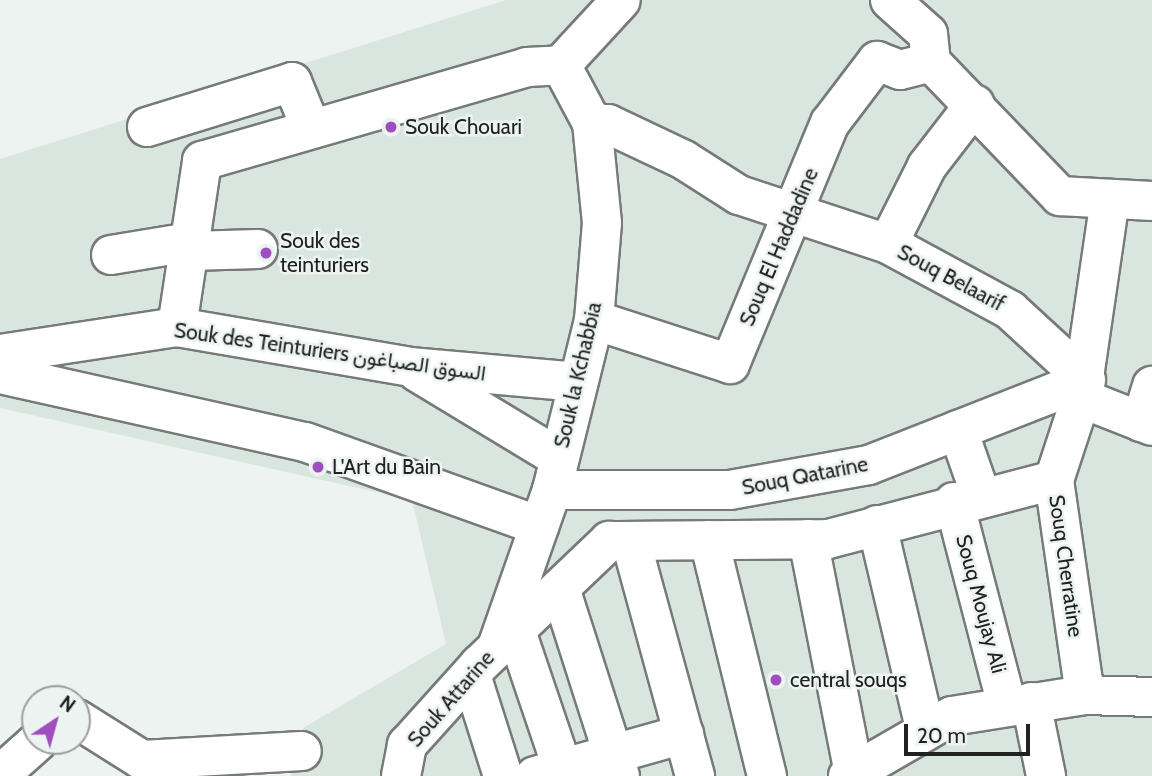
<!DOCTYPE html>
<html>
<head>
<meta charset="utf-8">
<style>
  body { margin:0 }
  #map { position:relative; width:1152px; height:776px; overflow:hidden; background:#edf3f0; font-family:Cabin,Vazirmatn,sans-serif }
  div>[style] { position:absolute }
  .built>* { inset:0; background:#d9e6df }
  .roads { filter:drop-shadow(2px 0 #767a78) drop-shadow(-2px 0 #767a78) drop-shadow(0 2px #767a78) drop-shadow(0 -2px #767a78) }
  .street>* { height:38px; margin:-19px; padding:0 19px; transform-origin:19px; border-radius:19px; background:#fff }
  .dots>* { width:19px; height:19px; translate:-50% -50%; box-sizing:border-box; border:4px solid #edf3f0; border-radius:50% }
  span { translate:-50% -50%; white-space:nowrap; text-align:center; line-height:1.15; -webkit-text-stroke:5px #edf3f0; paint-order:stroke }
  .poi-label { font-size:21px; color:#202221 }
  .left { translate:0 -50%; text-align:left }
  .street-label { font-size:21px; color:#202221 }
  .north { position:absolute; left:21px; top:685px; width:70px; height:70px; box-sizing:border-box; background:#edf3f0; border:2px solid #9b9f9d; border-radius:50%; rotate:36deg; font-size:19px; font-weight:700; line-height:28px; text-align:center; color:#202221 }
  .north::after { content:''; display:block; margin:auto; width:24px; height:32px; background:#9e4ebe; clip-path:polygon(50% 0,100% 100%,50% 72%,0 100%) }
  .scale { position:absolute; left:904px; top:724px; width:126px; height:32px; box-sizing:border-box; border:4px solid #202221; border-top:0; padding-left:9px; font-size:21px; line-height:24px; white-space:nowrap; color:#202221; -webkit-text-stroke:5px #edf3f0; paint-order:stroke }
</style>
</head>
<body>
<div id="map">
  <div class="built">
    <i style="clip-path:polygon(506px 0,1152px 0,1152px 776px,291px 776px,303px 728px,446px 644px,412px 500px,0 408px,0 159px)"></i>
  </div>
  <div class="roads">
    <div class="street">
      <i style="left:890px;top:0;width:51px;rotate:41.8deg"></i>
      <i style="left:928px;top:34px;width:28px;rotate:84deg"></i>
      <i style="left:931px;top:62px;width:186px;rotate:46.1deg"></i>
      <i style="left:1060px;top:196px;width:92px;rotate:3.1deg"></i>
      <i style="left:592px;top:123px;width:16px;rotate:4deg"></i>
      <i style="left:608px;top:124px;width:84px;rotate:25.3deg"></i>
      <i style="left:684px;top:160px;width:65px;rotate:32.5deg"></i>
      <i style="left:739px;top:195px;width:157px;rotate:18.2deg"></i>
      <i style="left:888px;top:244px;width:139px;rotate:28.4deg"></i>
      <i style="left:1010px;top:310px;width:103px;rotate:42.6deg"></i>
      <i style="left:147px;top:127px;width:152px;rotate:-17.2deg"></i>
      <i style="left:292px;top:82px;width:50px;rotate:67.6deg"></i>
      <i style="left:1110px;top:199px;width:201px;rotate:98.3deg"></i>
      <i style="left:1081px;top:398px;width:76px;rotate:21.5deg"></i>
      <i style="left:888px;top:244px;width:87px;rotate:-63.4deg"></i>
      <i style="left:927px;top:166px;width:78px;rotate:-52.3deg"></i>
      <i style="left:190px;top:251px;width:68px;rotate:-1.7deg"></i>
      <i style="left:111px;top:255px;width:80px;rotate:-9.3deg"></i>
      <i style="left:594px;top:320px;width:143px;rotate:17.9deg"></i>
      <i style="left:730px;top:364px;width:261px;rotate:-67.5deg"></i>
      <i style="left:830px;top:123px;width:78px;rotate:-52.8deg"></i>
      <i style="left:877px;top:61px;width:25px;rotate:21deg"></i>
      <i style="left:900px;top:70px;width:32px;rotate:-14deg"></i>
      <i style="left:177px;top:327px;width:168px;rotate:-81.4deg"></i>
      <i style="left:202px;top:161px;width:338px;rotate:-16.1deg"></i>
      <i style="left:527px;top:67px;width:34px;rotate:-3deg"></i>
      <i style="left:0;top:354px;width:179px;rotate:-8.7deg"></i>
      <i style="left:177px;top:327px;width:236px;rotate:9.7deg"></i>
      <i style="left:410px;top:367px;width:169px;rotate:5.1deg"></i>
      <i style="left:417px;top:372px;width:166px;rotate:31.2deg"></i>
      <i style="left:0;top:374px;width:312px;rotate:12.6deg"></i>
      <i style="left:305px;top:442px;width:249px;rotate:19.7deg"></i>
      <i style="left:1081px;top:398px;width:86px;rotate:108.2deg"></i>
      <i style="left:1054px;top:480px;width:217px;rotate:81.8deg"></i>
      <i style="left:1141px;top:422px;width:38px;rotate:-73deg"></i>
      <i style="left:958px;top:430px;width:70px;rotate:70.8deg"></i>
      <i style="left:552px;top:490px;width:178px"></i>
      <i style="left:730px;top:490px;width:141px;rotate:-10.2deg"></i>
      <i style="left:869px;top:465px;width:233px;rotate:-21.4deg"></i>
      <i style="left:954px;top:502px;width:211px;rotate:75.4deg"></i>
      <i style="left:877px;top:525px;width:209px;rotate:76.7deg"></i>
      <i style="left:808px;top:539px;width:238px;rotate:78.9deg"></i>
      <i style="left:709px;top:540px;width:243px;rotate:76.2deg"></i>
      <i style="left:631px;top:542px;width:243px;rotate:74.7deg"></i>
      <i style="left:560px;top:588px;width:197px;rotate:72.3deg"></i>
      <i style="left:516px;top:631px;width:153px;rotate:71.3deg"></i>
      <i style="left:498px;top:644px;width:163px;rotate:-70.7deg"></i>
      <i style="left:552px;top:490px;width:175px;rotate:-76.1deg"></i>
      <i style="left:594px;top:320px;width:97px;rotate:-85.3deg"></i>
      <i style="left:602px;top:223px;width:100px;rotate:-95.7deg"></i>
      <i style="left:592px;top:123px;width:66px;rotate:-118.1deg"></i>
      <i style="left:561px;top:65px;width:88px;rotate:-47.3deg"></i>
      <i style="left:471px;top:675px;width:106px;rotate:72.4deg"></i>
      <i style="left:1031px;top:702px;width:76px;rotate:78.5deg"></i>
      <i style="left:77px;top:719px;width:77px;rotate:32.2deg"></i>
      <i style="left:142px;top:760px;width:160px;rotate:-3.2deg"></i>
      <i style="left:0;top:775px;width:51px;rotate:-41.8deg"></i>
      <i style="left:401px;top:776px;width:32px;rotate:-79deg"></i>
      <i style="left:407px;top:745px;width:108px;rotate:-48deg"></i>
      <i style="left:479px;top:665px;width:180px;rotate:-43.6deg"></i>
      <i style="left:609px;top:541px;width:219px;rotate:-0.5deg"></i>
      <i style="left:828px;top:539px;width:234px;rotate:-14.6deg"></i>
      <i style="left:535px;top:776px;width:155px;rotate:-15.7deg"></i>
      <i style="left:848px;top:776px;width:120px;rotate:-30deg"></i>
      <i style="left:952px;top:716px;width:135px;rotate:-9deg"></i>
      <i style="left:1085px;top:695px;width:67px;rotate:1.7deg"></i>
    </div>
  </div>
  <div class="dots">
    <i style="left:391px;top:127px;background:#9e4ebe"></i>
    <i style="left:266px;top:253px;background:#9e4ebe"></i>
    <i style="left:318px;top:467px;background:#9e4ebe"></i>
    <i style="left:776px;top:680px;background:#9e4ebe"></i>
  </div>
  <div class="poi-label">
    <span class="left" style="left:405px;top:127px">Souk Chouari</span>
    <span class="left" style="left:280px;top:253px">Souk des<br>teinturiers</span>
    <span class="left" style="left:332px;top:467px">L'Art du Bain</span>
    <span class="left" style="left:790px;top:680px">central souqs</span>
  </div>
  <div class="street-label">
    <span style="left:779px;top:247px;rotate:-67deg">Souq El Haddadine</span>
    <span style="left:951px;top:278px;rotate:28deg">Souq Belaarif</span>
    <span style="left:330px;top:352px;rotate:8deg">Souk des Teinturiers السوق الصباغون</span>
    <span style="left:578px;top:375px;rotate:-77deg">Souk la Kchabbia</span>
    <span style="left:805px;top:476px;rotate:-11deg">Souq Qatarine</span>
    <span style="left:1066px;top:566px;rotate:82deg">Souq Cherratine</span>
    <span style="left:981px;top:604px;rotate:75deg">Souq Moujay Ali</span>
    <span style="left:451px;top:699px;rotate:-49deg">Souk Attarine</span>
  </div>
  <div class="north">N</div>
  <div class="scale">20 m</div>
</div>
</body>
</html>
